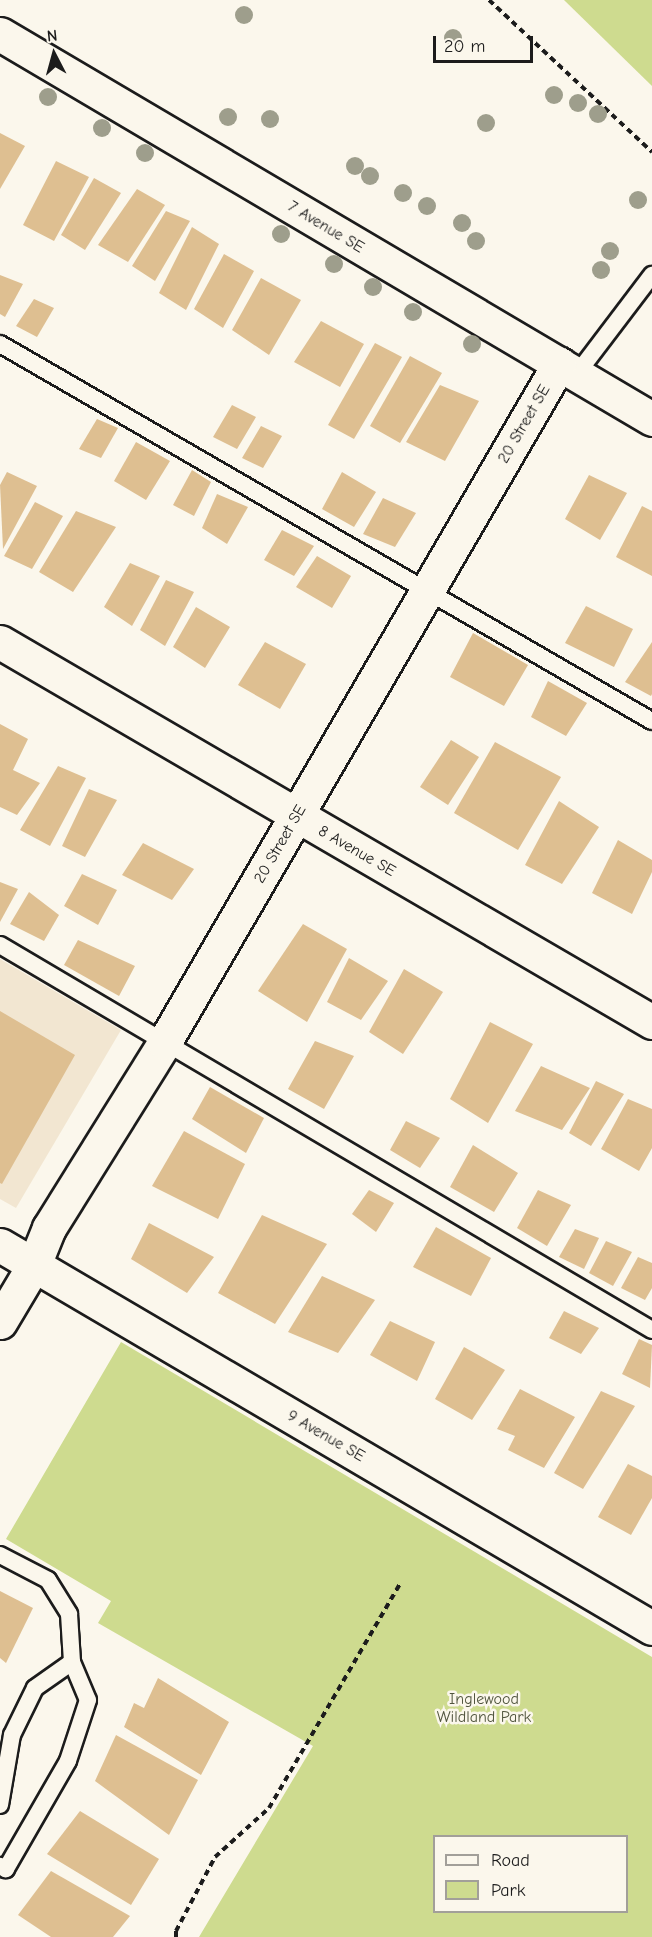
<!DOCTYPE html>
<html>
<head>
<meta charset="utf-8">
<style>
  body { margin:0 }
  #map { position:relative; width:652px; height:1937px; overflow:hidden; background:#fbf7ec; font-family:"Comic Neue",sans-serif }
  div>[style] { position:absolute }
  .built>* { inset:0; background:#f2e6d1 }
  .green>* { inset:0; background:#cedb8f }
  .building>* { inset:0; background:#debf91 }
  .path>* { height:4px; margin-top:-2px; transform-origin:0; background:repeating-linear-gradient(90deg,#1c1c1c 0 6px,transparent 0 10.5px) }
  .roads { filter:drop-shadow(2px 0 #1c1c1c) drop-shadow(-2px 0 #1c1c1c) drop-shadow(0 2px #1c1c1c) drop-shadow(0 -2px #1c1c1c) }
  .service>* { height:16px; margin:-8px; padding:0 8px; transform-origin:8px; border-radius:8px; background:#fbf7ec }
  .minor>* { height:33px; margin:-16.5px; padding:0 16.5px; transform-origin:16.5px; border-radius:16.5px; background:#fbf7ec }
  .trees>* { width:18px; height:18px; margin:-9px; border-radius:50%; background:#9e9e8c }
  span { translate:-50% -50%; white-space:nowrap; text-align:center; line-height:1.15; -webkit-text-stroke:5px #fbf7ec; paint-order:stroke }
  .street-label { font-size:16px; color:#1c1c1c }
  .park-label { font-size:16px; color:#51553e }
  .legend { position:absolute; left:433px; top:1835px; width:195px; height:78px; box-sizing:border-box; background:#fbf7ec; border:2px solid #a29f99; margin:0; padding:8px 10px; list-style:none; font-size:18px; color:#1c1c1c }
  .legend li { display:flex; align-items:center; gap:12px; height:30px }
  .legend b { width:30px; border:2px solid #a29f99 }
  .north { position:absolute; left:24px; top:24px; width:60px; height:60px; -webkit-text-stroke:4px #fbf7ec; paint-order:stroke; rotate:354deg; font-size:16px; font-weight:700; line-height:24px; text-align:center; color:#1c1c1c }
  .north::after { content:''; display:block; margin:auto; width:21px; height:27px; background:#1c1c1c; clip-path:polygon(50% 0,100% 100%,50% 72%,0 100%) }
  .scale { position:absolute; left:433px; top:36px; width:100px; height:27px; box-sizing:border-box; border:3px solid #1c1c1c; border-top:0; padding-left:8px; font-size:18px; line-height:21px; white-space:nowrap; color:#1c1c1c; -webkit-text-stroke:4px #fbf7ec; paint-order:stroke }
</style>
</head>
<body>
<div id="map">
  <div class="built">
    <i style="clip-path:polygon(0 959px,121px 1030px,16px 1208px,0 1199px)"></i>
  </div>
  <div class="green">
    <i style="clip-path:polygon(564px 0,652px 0,652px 86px)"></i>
    <i style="clip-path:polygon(evenodd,121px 1342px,652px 1657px,652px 1937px,199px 1937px,313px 1746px,98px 1623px,111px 1601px,6px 1539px,121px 1342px,434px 1836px,626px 1836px,626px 1912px,434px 1912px,434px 1836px)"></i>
  </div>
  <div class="building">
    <i style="clip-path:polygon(0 133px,25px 146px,0 189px)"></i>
    <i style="clip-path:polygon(56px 161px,89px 177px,54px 241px,23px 225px)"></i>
    <i style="clip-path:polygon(94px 178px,121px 193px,85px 250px,61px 235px)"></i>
    <i style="clip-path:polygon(137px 189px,165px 205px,128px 262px,98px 245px)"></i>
    <i style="clip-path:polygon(166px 211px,190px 221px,155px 281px,132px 266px)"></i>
    <i style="clip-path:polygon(192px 227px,219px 244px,186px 310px,159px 293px)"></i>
    <i style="clip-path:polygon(224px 254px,254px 271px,223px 328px,194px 309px)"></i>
    <i style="clip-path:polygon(0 275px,23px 284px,5px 317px,0 314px)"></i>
    <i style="clip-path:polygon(261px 278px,301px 300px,269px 355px,232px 330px)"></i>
    <i style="clip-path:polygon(34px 299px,54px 308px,37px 337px,16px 326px)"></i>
    <i style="clip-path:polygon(321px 321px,364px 344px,340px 387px,294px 362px)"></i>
    <i style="clip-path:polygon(375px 343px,402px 357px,354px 439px,328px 425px)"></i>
    <i style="clip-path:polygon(410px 356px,442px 373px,400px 443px,370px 426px)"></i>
    <i style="clip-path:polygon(440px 385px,479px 401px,445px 461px,406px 442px)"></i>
    <i style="clip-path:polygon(232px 405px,256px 417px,237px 449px,213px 437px)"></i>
    <i style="clip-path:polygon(97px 419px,118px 428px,101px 458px,79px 449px)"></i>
    <i style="clip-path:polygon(261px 426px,282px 436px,263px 468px,242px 458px)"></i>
    <i style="clip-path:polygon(136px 442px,170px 461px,146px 500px,114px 481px)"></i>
    <i style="clip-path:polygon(192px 470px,211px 482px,194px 516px,173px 505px)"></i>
    <i style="clip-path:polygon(7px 472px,37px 486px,3px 549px,0 485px)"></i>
    <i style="clip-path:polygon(342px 472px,376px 492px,354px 527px,322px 509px)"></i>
    <i style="clip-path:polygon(589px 475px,627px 493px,600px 540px,565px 519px)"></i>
    <i style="clip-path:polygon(217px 494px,248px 507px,227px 544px,202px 528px)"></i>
    <i style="clip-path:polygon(383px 498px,416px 513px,395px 547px,363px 534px)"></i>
    <i style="clip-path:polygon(35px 502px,63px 516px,32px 569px,4px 556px)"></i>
    <i style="clip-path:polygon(642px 506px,652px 511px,652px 576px,616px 557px)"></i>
    <i style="clip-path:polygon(76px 511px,116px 527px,73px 592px,39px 572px)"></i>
    <i style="clip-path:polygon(282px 530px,314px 546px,294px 576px,264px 560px)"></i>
    <i style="clip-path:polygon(317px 556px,351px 576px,332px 608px,296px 587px)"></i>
    <i style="clip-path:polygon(130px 563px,160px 576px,132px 626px,104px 607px)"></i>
    <i style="clip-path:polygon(166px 580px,194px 592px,165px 646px,140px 630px)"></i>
    <i style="clip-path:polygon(586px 606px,633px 629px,614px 667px,565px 643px)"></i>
    <i style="clip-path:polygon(196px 607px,230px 627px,205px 668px,173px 647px)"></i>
    <i style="clip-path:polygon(473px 633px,528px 665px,504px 706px,450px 677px)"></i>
    <i style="clip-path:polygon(265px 642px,306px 664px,280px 709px,238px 685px)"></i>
    <i style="clip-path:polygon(652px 642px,652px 694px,651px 696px,625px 682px)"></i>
    <i style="clip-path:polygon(548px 681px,587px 703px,566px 736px,531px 717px)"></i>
    <i style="clip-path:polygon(0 724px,28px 739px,13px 770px,40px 783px,17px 815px,0 807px)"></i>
    <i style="clip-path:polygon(451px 740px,479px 757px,448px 805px,420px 787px)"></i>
    <i style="clip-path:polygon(495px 742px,561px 777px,518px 850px,454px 813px)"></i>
    <i style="clip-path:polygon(58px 766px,86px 778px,50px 846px,20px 830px)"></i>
    <i style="clip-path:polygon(89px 789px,117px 800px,85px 857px,62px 846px)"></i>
    <i style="clip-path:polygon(559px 801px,599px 827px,562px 884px,525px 865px)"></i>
    <i style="clip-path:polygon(618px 840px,652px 860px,652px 872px,632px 914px,592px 893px)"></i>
    <i style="clip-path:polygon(143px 843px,194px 869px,172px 900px,122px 875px)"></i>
    <i style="clip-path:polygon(82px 874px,117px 890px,98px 925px,64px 906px)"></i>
    <i style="clip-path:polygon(0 882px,18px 889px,0 922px)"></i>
    <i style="clip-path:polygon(29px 892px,59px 915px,44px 941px,10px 924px)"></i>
    <i style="clip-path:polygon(303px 924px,347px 949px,307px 1022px,258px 991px)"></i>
    <i style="clip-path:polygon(78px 940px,135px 966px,119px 996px,64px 965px)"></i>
    <i style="clip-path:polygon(349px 958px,388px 981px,361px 1020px,327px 1002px)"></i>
    <i style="clip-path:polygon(404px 969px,443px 992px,403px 1054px,369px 1032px)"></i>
    <i style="clip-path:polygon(0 1011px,75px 1055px,2px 1184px,0 1183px)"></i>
    <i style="clip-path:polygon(490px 1022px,533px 1044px,488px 1123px,450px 1099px)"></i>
    <i style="clip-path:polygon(315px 1041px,354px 1056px,324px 1109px,288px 1089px)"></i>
    <i style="clip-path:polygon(541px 1066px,590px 1088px,562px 1130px,515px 1111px)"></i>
    <i style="clip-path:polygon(596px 1081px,624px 1094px,591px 1146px,569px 1133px)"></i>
    <i style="clip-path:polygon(210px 1087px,264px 1118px,246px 1153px,192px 1119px)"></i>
    <i style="clip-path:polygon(628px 1099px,652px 1109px,652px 1148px,639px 1171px,601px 1149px)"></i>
    <i style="clip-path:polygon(406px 1121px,440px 1138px,420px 1168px,390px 1150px)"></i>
    <i style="clip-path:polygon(184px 1131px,245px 1164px,218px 1219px,152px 1186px)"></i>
    <i style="clip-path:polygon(473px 1145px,518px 1173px,494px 1212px,450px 1187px)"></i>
    <i style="clip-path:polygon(369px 1190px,394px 1203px,376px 1232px,352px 1214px)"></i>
    <i style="clip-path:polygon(538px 1190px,571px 1205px,547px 1246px,517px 1228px)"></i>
    <i style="clip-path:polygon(262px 1215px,327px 1244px,275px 1324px,218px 1293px)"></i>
    <i style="clip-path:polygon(149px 1223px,214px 1257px,187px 1293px,131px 1259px)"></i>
    <i style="clip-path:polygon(436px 1227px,491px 1258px,471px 1296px,413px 1267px)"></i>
    <i style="clip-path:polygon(575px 1229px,599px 1238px,584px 1269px,559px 1257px)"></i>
    <i style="clip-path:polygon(606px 1241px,632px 1252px,613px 1286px,589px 1273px)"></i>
    <i style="clip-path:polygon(638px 1257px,652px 1263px,652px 1288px,645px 1300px,621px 1288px)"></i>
    <i style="clip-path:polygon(322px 1276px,375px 1300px,338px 1353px,288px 1332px)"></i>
    <i style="clip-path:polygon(564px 1311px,599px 1328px,581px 1354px,549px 1338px)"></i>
    <i style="clip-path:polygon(390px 1321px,435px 1342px,417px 1381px,370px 1355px)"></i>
    <i style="clip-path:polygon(639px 1339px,652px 1345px,650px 1388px,622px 1374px)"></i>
    <i style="clip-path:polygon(464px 1347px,505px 1370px,472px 1420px,435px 1399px)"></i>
    <i style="clip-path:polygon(520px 1389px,575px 1417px,544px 1468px,508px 1450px,515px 1436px,497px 1429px)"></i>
    <i style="clip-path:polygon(601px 1391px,635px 1406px,583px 1489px,554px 1473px)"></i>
    <i style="clip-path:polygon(628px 1464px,652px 1476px,652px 1498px,631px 1535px,598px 1517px)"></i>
    <i style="clip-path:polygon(0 1591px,33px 1608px,6px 1663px,0 1658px)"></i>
    <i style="clip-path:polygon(158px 1678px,229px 1722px,201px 1775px,124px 1727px,134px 1703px,144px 1708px)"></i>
    <i style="clip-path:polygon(116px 1735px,198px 1780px,169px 1835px,95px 1781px)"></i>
    <i style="clip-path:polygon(80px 1811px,159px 1859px,131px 1905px,47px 1854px)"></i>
    <i style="clip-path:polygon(51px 1871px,130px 1916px,113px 1937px,51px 1937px,18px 1915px)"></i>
  </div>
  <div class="path">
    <i style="left:489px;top:0;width:223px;rotate:43deg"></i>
    <i style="left:176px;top:1937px;width:6px;rotate:-90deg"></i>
    <i style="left:176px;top:1931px;width:84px;rotate:-62.2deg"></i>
    <i style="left:215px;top:1857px;width:73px;rotate:-42.2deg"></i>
    <i style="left:269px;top:1808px;width:259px;rotate:-59.7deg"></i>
  </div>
  <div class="roads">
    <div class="service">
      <i style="left:0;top:344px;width:753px;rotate:30.04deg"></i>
      <i style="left:576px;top:375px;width:126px;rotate:-52.8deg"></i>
      <i style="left:0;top:945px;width:757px;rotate:30.56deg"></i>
      <i style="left:0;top:1555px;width:54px;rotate:27.5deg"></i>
      <i style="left:48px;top:1580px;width:40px;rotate:58deg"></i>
      <i style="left:69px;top:1614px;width:48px;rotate:86.4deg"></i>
      <i style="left:72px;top:1662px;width:41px;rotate:67.2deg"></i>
      <i style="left:88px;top:1700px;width:64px;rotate:108.2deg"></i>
      <i style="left:68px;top:1761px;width:125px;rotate:119.9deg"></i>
      <i style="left:6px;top:1869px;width:7px;rotate:-153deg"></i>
      <i style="left:0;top:1805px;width:71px;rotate:-80.3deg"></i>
      <i style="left:12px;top:1735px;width:52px;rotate:-63.9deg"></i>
      <i style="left:35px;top:1688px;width:45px;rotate:-35.1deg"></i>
    </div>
    <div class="minor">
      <i style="left:0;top:34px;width:757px;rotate:30.56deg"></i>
      <i style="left:0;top:642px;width:755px;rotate:30.23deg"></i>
      <i style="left:0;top:1245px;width:756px;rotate:30.43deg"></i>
      <i style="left:0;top:1322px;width:66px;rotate:-59.2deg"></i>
      <i style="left:34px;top:1265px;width:40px;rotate:-68deg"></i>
      <i style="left:49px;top:1228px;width:218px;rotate:-58.1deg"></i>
      <i style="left:164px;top:1043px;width:786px;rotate:-59.81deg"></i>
    </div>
  </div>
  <div class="trees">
    <i style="left:244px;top:15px"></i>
    <i style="left:453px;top:38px"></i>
    <i style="left:554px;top:95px"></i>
    <i style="left:48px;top:97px"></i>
    <i style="left:578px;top:103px"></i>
    <i style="left:598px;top:114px"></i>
    <i style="left:228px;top:117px"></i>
    <i style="left:270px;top:119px"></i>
    <i style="left:486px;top:123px"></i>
    <i style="left:102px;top:128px"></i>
    <i style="left:145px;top:153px"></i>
    <i style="left:355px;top:166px"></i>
    <i style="left:370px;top:176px"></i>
    <i style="left:403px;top:193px"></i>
    <i style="left:638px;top:200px"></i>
    <i style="left:427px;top:206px"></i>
    <i style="left:462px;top:223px"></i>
    <i style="left:281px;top:234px"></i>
    <i style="left:476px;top:241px"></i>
    <i style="left:610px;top:251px"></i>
    <i style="left:334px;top:264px"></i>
    <i style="left:601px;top:270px"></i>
    <i style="left:373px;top:287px"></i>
    <i style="left:413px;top:312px"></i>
    <i style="left:472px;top:344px"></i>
  </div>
  <div class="street-label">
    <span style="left:326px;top:227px;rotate:31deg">7 Avenue SE</span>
    <span style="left:524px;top:424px;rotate:-60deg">20 Street SE</span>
    <span style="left:280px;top:844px;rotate:-60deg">20 Street SE</span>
    <span style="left:357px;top:851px;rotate:30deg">8 Avenue SE</span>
    <span style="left:326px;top:1436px;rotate:30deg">9 Avenue SE</span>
  </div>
  <div class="park-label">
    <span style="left:484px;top:1708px">Inglewood<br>Wildland Park</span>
  </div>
  <ul class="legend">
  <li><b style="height:8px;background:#fbf7ec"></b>Road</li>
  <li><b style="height:16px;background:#cedb8f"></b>Park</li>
  </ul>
  <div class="north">N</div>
  <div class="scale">20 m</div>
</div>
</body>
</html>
